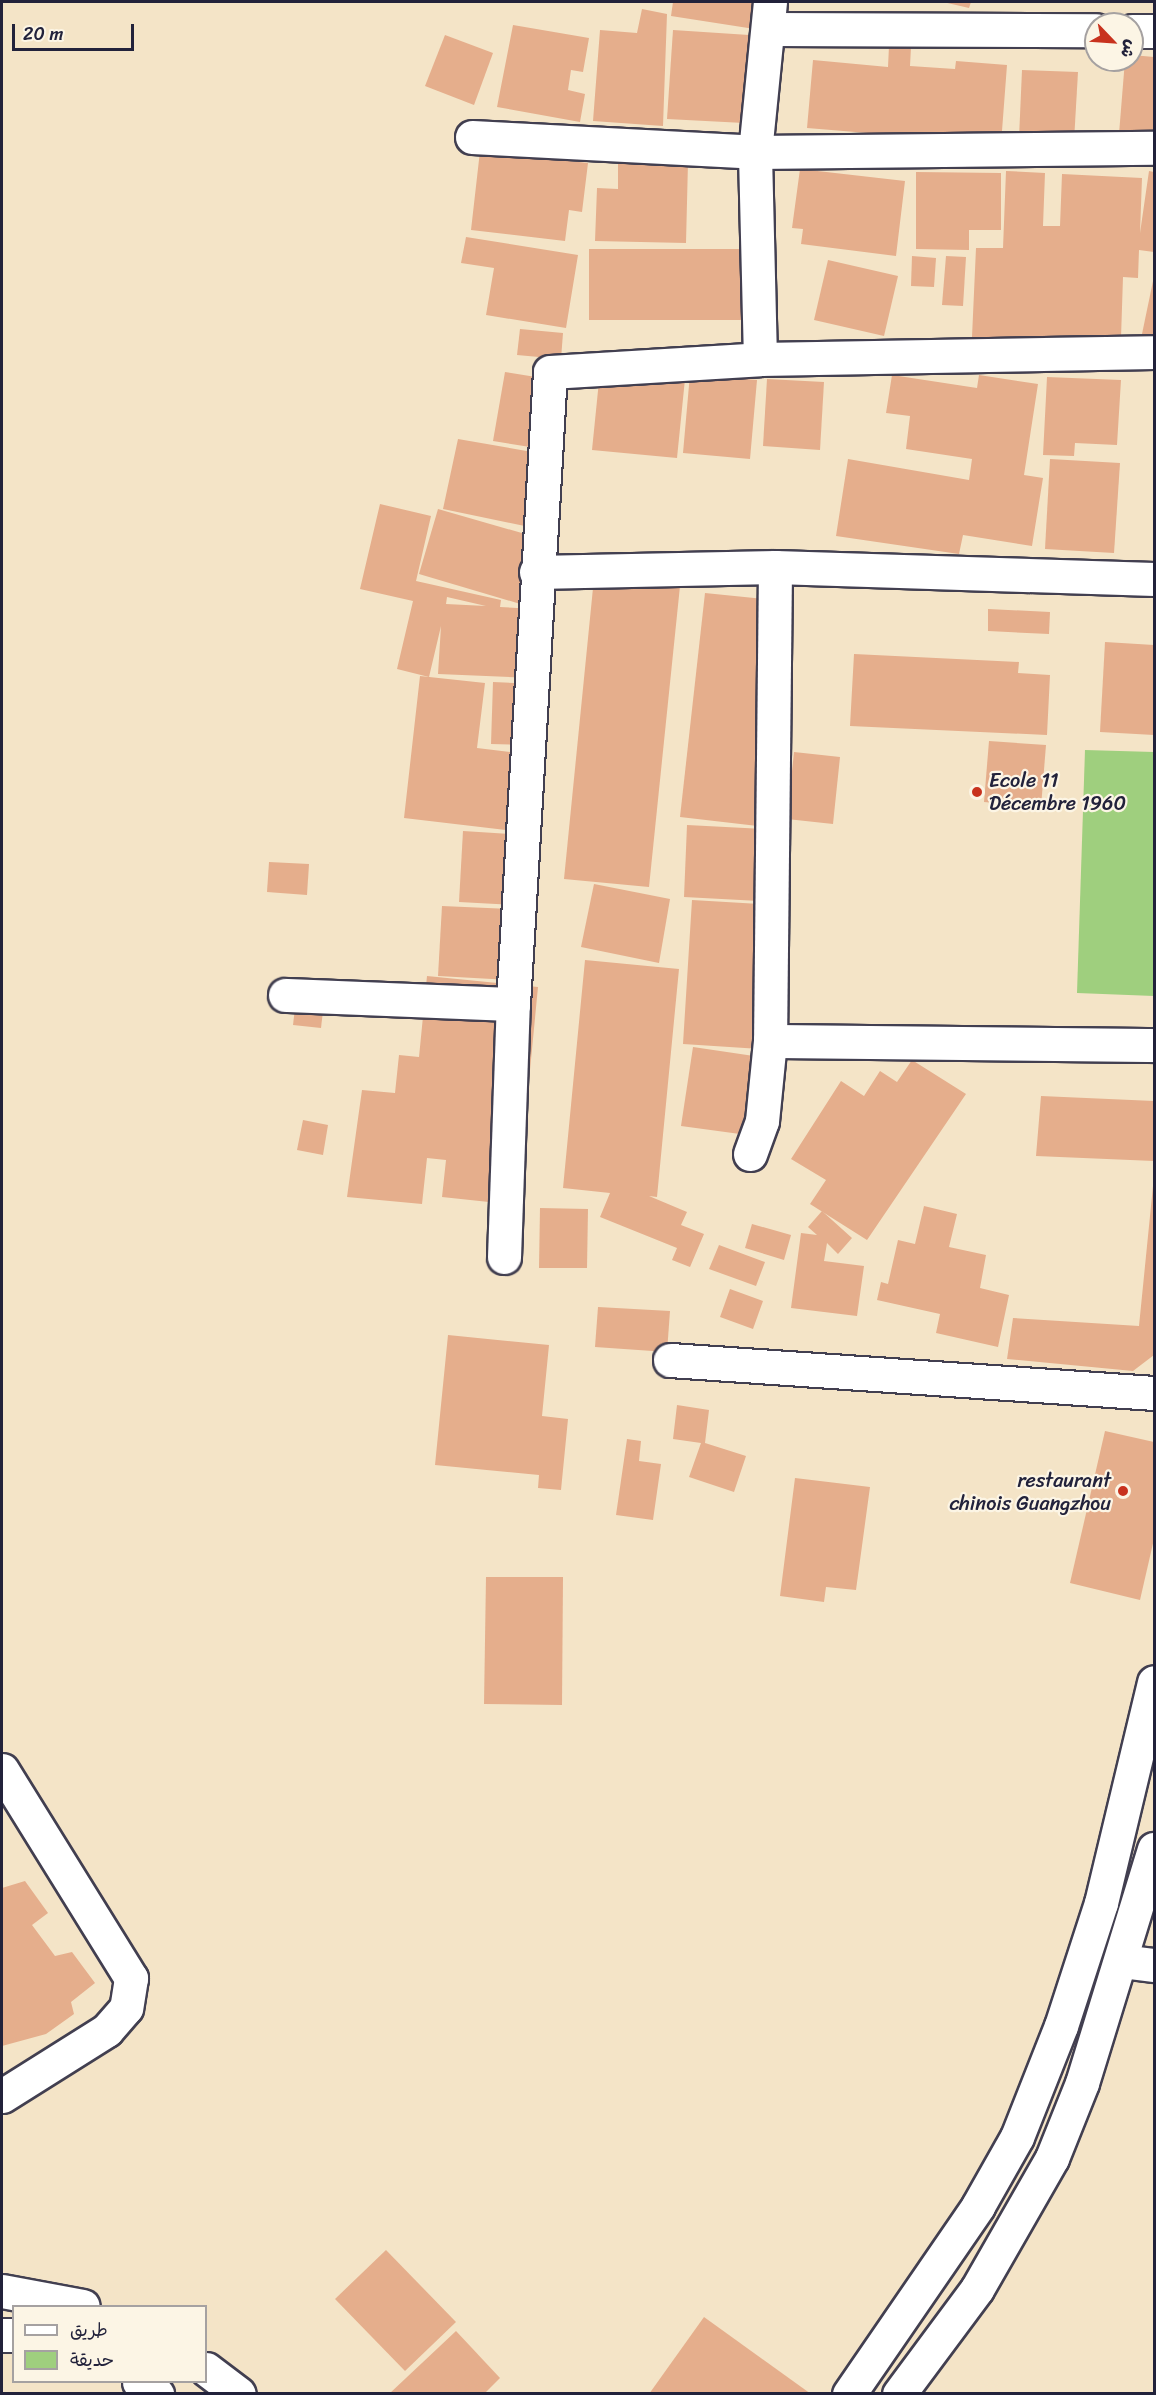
<!DOCTYPE html>
<html>
<head>
<meta charset="utf-8">
<style>
  body { margin:0 }
  #map { position:relative; width:1156px; height:2395px; overflow:hidden; background:#f4e4c7; font-family:Sriracha,"Playpen Sans Arabic",sans-serif }
  div>[style] { position:absolute }
  .green>* { inset:0; background:#9fcf7e }
  .building>* { inset:0; background:#e5ae8c }
  .roads { filter:drop-shadow(2px 0 #423f50) drop-shadow(-2px 0 #423f50) drop-shadow(0 2px #423f50) drop-shadow(0 -2px #423f50) }
  .minor>* { height:33px; margin:-16.5px; padding:0 16.5px; transform-origin:16.5px; border-radius:16.5px; background:#fff }
  .major>* { height:33px; margin:-16.5px; padding:0 16.5px; transform-origin:16.5px; border-radius:16.5px; background:#fff }
  .dots>* { width:16px; height:16px; translate:-50% -50%; box-sizing:border-box; border:3px solid #fcf5e5; border-radius:50% }
  span { translate:-50% -50%; white-space:nowrap; text-align:center; line-height:1.15; -webkit-text-stroke:4.5px #fcf5e5; paint-order:stroke }
  .poi-label { font-size:20px; color:#22223b }
  .left { translate:0 -50%; text-align:left }
  .right { translate:-100% -50%; text-align:right }
  .frame { position:absolute; inset:0; border:3px solid #22223b; pointer-events:none }
  .legend { position:absolute; left:12px; top:2305px; width:195px; height:78px; box-sizing:border-box; background:#fcf5e5; border:2px solid #a5a1a1; margin:0; padding:8px 10px; list-style:none; font-size:18px; color:#22223b }
  .legend li { display:flex; align-items:center; gap:12px; height:30px }
  .legend b { width:30px; border:2px solid #a5a1a1 }
  .north { position:absolute; left:1084px; top:12px; width:60px; height:60px; box-sizing:border-box; background:#fcf5e5; border:2px solid #a5a1a1; border-radius:50%; rotate:115deg; font-size:16px; font-weight:700; line-height:24px; text-align:center; color:#22223b }
  .north::after { content:''; display:block; margin:auto; width:21px; height:27px; background:#c8321e; clip-path:polygon(50% 0,100% 100%,50% 72%,0 100%) }
  .scale { position:absolute; left:12px; top:24px; width:122px; height:27px; box-sizing:border-box; border:3px solid #22223b; border-top:0; padding-left:8px; font-size:18px; line-height:21px; white-space:nowrap; color:#22223b; -webkit-text-stroke:4px #fcf5e5; paint-order:stroke }
</style>
</head>
<body>
<div id="map">
  <div class="green">
    <i style="clip-path:polygon(1085px 750px,1154px 752px,1154px 996px,1077px 993px)"></i>
  </div>
  <div class="building">
    <i style="clip-path:polygon(673px 2px,766px 2px,761px 30px,671px 16px)"></i>
    <i style="clip-path:polygon(943px 2px,971px 2px,969px 8px)"></i>
    <i style="clip-path:polygon(642px 9px,667px 14px,663px 126px,593px 121px,600px 30px,637px 33px)"></i>
    <i style="clip-path:polygon(513px 25px,589px 38px,583px 72px,571px 70px,568px 90px,585px 94px,580px 122px,497px 107px)"></i>
    <i style="clip-path:polygon(673px 30px,749px 35px,744px 123px,667px 119px)"></i>
    <i style="clip-path:polygon(445px 35px,493px 53px,474px 105px,425px 86px)"></i>
    <i style="clip-path:polygon(889px 46px,911px 47px,910px 66px,955px 69px,956px 61px,1007px 65px,1001px 144px,807px 128px,813px 60px,888px 67px)"></i>
    <i style="clip-path:polygon(1132px 55px,1154px 57px,1154px 137px,1119px 134px,1125px 60px)"></i>
    <i style="clip-path:polygon(1022px 70px,1078px 72px,1074px 141px,1019px 138px)"></i>
    <i style="clip-path:polygon(480px 151px,588px 163px,582px 212px,569px 210px,565px 241px,471px 230px)"></i>
    <i style="clip-path:polygon(618px 160px,688px 162px,686px 243px,595px 241px,597px 188px,618px 189px)"></i>
    <i style="clip-path:polygon(800px 169px,905px 181px,896px 256px,801px 244px,803px 229px,792px 228px)"></i>
    <i style="clip-path:polygon(1006px 171px,1045px 173px,1043px 226px,1060px 226px,1062px 174px,1142px 178px,1140px 233px,1149px 171px,1154px 172px,1154px 252px,1139px 250px,1138px 278px,1123px 277px,1121px 338px,972px 337px,976px 248px,1003px 248px)"></i>
    <i style="clip-path:polygon(916px 172px,1001px 173px,1001px 230px,969px 230px,969px 250px,916px 249px)"></i>
    <i style="clip-path:polygon(466px 237px,578px 255px,566px 328px,486px 315px,494px 268px,461px 263px)"></i>
    <i style="clip-path:polygon(589px 249px,744px 249px,745px 320px,589px 320px)"></i>
    <i style="clip-path:polygon(912px 256px,936px 258px,934px 287px,911px 286px)"></i>
    <i style="clip-path:polygon(946px 256px,966px 257px,963px 306px,942px 305px)"></i>
    <i style="clip-path:polygon(828px 260px,898px 276px,884px 336px,814px 320px)"></i>
    <i style="clip-path:polygon(1153px 281px,1154px 281px,1154px 337px,1142px 334px)"></i>
    <i style="clip-path:polygon(520px 329px,563px 333px,561px 359px,517px 355px)"></i>
    <i style="clip-path:polygon(600px 371px,685px 379px,677px 458px,592px 450px)"></i>
    <i style="clip-path:polygon(505px 372px,567px 382px,555px 451px,493px 441px)"></i>
    <i style="clip-path:polygon(690px 374px,757px 380px,750px 459px,683px 453px)"></i>
    <i style="clip-path:polygon(892px 375px,977px 388px,979px 375px,1038px 384px,1024px 475px,1043px 478px,1032px 546px,963px 535px,959px 554px,836px 536px,848px 459px,969px 480px,972px 459px,906px 449px,910px 416px,886px 413px)"></i>
    <i style="clip-path:polygon(1047px 377px,1121px 380px,1117px 445px,1075px 443px,1074px 456px,1043px 455px)"></i>
    <i style="clip-path:polygon(767px 379px,824px 382px,820px 450px,763px 446px)"></i>
    <i style="clip-path:polygon(458px 439px,555px 456px,539px 529px,443px 509px)"></i>
    <i style="clip-path:polygon(1050px 459px,1120px 463px,1114px 553px,1045px 549px)"></i>
    <i style="clip-path:polygon(evenodd,380px 504px,431px 516px,416px 581px,501px 600px,500px 607px,535px 609px,532px 678px,438px 674px,441px 626px,429px 677px,397px 669px,413px 601px,360px 589px,380px 504px,447px 597px,486px 606px,446px 604px,447px 597px)"></i>
    <i style="clip-path:polygon(438px 509px,546px 540px,527px 606px,419px 574px)"></i>
    <i style="clip-path:polygon(594px 578px,680px 586px,649px 887px,564px 879px)"></i>
    <i style="clip-path:polygon(705px 593px,792px 602px,767px 827px,680px 817px)"></i>
    <i style="clip-path:polygon(988px 609px,1050px 612px,1049px 634px,988px 631px)"></i>
    <i style="clip-path:polygon(1105px 642px,1154px 645px,1154px 735px,1100px 732px)"></i>
    <i style="clip-path:polygon(854px 654px,1019px 662px,1018px 673px,1050px 675px,1047px 735px,850px 726px)"></i>
    <i style="clip-path:polygon(420px 676px,485px 683px,477px 748px,527px 754px,524px 777px,545px 779px,539px 834px,404px 818px)"></i>
    <i style="clip-path:polygon(493px 682px,536px 684px,534px 745px,491px 744px)"></i>
    <i style="clip-path:polygon(989px 741px,1046px 745px,1041px 807px,984px 802px)"></i>
    <i style="clip-path:polygon(794px 752px,840px 757px,833px 824px,787px 819px)"></i>
    <i style="clip-path:polygon(687px 825px,784px 830px,780px 902px,684px 897px)"></i>
    <i style="clip-path:polygon(463px 831px,540px 836px,535px 906px,459px 902px)"></i>
    <i style="clip-path:polygon(269px 862px,309px 864px,307px 895px,267px 892px)"></i>
    <i style="clip-path:polygon(594px 884px,670px 899px,659px 963px,581px 947px)"></i>
    <i style="clip-path:polygon(692px 900px,778px 905px,776px 1050px,683px 1044px)"></i>
    <i style="clip-path:polygon(442px 906px,530px 910px,526px 981px,438px 976px)"></i>
    <i style="clip-path:polygon(585px 960px,679px 969px,657px 1197px,649px 1196px,687px 1212px,681px 1225px,704px 1234px,690px 1267px,672px 1260px,677px 1248px,600px 1217px,610px 1193px,563px 1188px)"></i>
    <i style="clip-path:polygon(427px 976px,538px 987px,517px 1205px,442px 1197px,446px 1160px,427px 1158px,422px 1204px,347px 1197px,362px 1090px,395px 1093px,399px 1055px,419px 1057px)"></i>
    <i style="clip-path:polygon(297px 991px,325px 994px,321px 1028px,293px 1025px)"></i>
    <i style="clip-path:polygon(693px 1047px,781px 1060px,770px 1138px,681px 1126px)"></i>
    <i style="clip-path:polygon(912px 1060px,966px 1094px,867px 1240px,810px 1204px,826px 1180px,791px 1159px,841px 1081px,864px 1096px,880px 1071px,897px 1082px)"></i>
    <i style="clip-path:polygon(1041px 1096px,1154px 1101px,1154px 1161px,1036px 1156px)"></i>
    <i style="clip-path:polygon(303px 1120px,328px 1125px,323px 1155px,297px 1150px)"></i>
    <i style="clip-path:polygon(1154px 1176px,1154px 1355px,1133px 1371px,1007px 1359px,1013px 1318px,1139px 1326px)"></i>
    <i style="clip-path:polygon(924px 1206px,957px 1214px,949px 1247px,986px 1255px,980px 1288px,1009px 1295px,998px 1347px,936px 1333px,940px 1314px,877px 1300px,881px 1282px,888px 1284px,898px 1240px,915px 1244px)"></i>
    <i style="clip-path:polygon(540px 1208px,588px 1209px,587px 1268px,539px 1268px)"></i>
    <i style="clip-path:polygon(822px 1211px,852px 1238px,838px 1254px,827px 1243px,824px 1261px,864px 1266px,857px 1316px,791px 1308px,801px 1233px,817px 1235px,808px 1227px)"></i>
    <i style="clip-path:polygon(752px 1224px,791px 1235px,784px 1260px,745px 1248px)"></i>
    <i style="clip-path:polygon(719px 1245px,765px 1262px,756px 1286px,709px 1269px)"></i>
    <i style="clip-path:polygon(730px 1289px,763px 1301px,753px 1329px,720px 1317px)"></i>
    <i style="clip-path:polygon(598px 1307px,670px 1311px,667px 1352px,595px 1347px)"></i>
    <i style="clip-path:polygon(448px 1335px,549px 1345px,542px 1416px,568px 1419px,561px 1490px,538px 1488px,539px 1475px,435px 1465px)"></i>
    <i style="clip-path:polygon(677px 1405px,709px 1410px,705px 1443px,746px 1456px,734px 1492px,689px 1477px,701px 1443px,673px 1439px)"></i>
    <i style="clip-path:polygon(1105px 1431px,1154px 1442px,1154px 1539px,1140px 1600px,1070px 1583px)"></i>
    <i style="clip-path:polygon(627px 1439px,641px 1441px,639px 1461px,661px 1464px,653px 1520px,616px 1515px)"></i>
    <i style="clip-path:polygon(795px 1478px,870px 1487px,856px 1590px,826px 1587px,824px 1602px,780px 1596px)"></i>
    <i style="clip-path:polygon(486px 1577px,563px 1577px,562px 1705px,484px 1704px)"></i>
    <i style="clip-path:polygon(25px 1881px,48px 1913px,32px 1925px,55px 1956px,72px 1952px,95px 1983px,71px 2002px,74px 2014px,46px 2034px,2px 2046px,2px 1888px)"></i>
    <i style="clip-path:polygon(386px 2250px,456px 2322px,405px 2371px,335px 2299px)"></i>
    <i style="clip-path:polygon(704px 2317px,811px 2394px,649px 2394px)"></i>
    <i style="clip-path:polygon(456px 2331px,500px 2378px,484px 2394px,389px 2394px)"></i>
  </div>
  <div class="roads">
    <div class="minor">
      <i style="left:771px;top:29px;width:325px;rotate:0.2deg"></i>
      <i style="left:1132px;top:31px;width:22px"></i>
      <i style="left:472px;top:137px;width:283px;rotate:3deg"></i>
      <i style="left:755px;top:152px;width:399px;rotate:-0.6deg"></i>
      <i style="left:760px;top:359px;width:207px;rotate:-91.4deg"></i>
      <i style="left:755px;top:152px;width:151px;rotate:-84.3deg"></i>
      <i style="left:536px;top:572px;width:239px;rotate:-1.2deg"></i>
      <i style="left:1154px;top:579px;width:379px;rotate:-178.2deg"></i>
      <i style="left:775px;top:567px;width:474px;rotate:90.6deg"></i>
      <i style="left:770px;top:1041px;width:384px;rotate:0.6deg"></i>
      <i style="left:285px;top:995px;width:228px;rotate:2.3deg"></i>
      <i style="left:750px;top:1154px;width:35px;rotate:-70deg"></i>
      <i style="left:762px;top:1121px;width:80px;rotate:-84.3deg"></i>
      <i style="left:504px;top:1257px;width:253px;rotate:-88deg"></i>
      <i style="left:513px;top:1004px;width:633px;rotate:-86.65deg"></i>
      <i style="left:550px;top:372px;width:210px;rotate:-3.5deg"></i>
      <i style="left:760px;top:359px;width:394px;rotate:-1deg"></i>
      <i style="left:670px;top:1360px;width:485px;rotate:3.9deg"></i>
      <i style="left:2px;top:1770px;width:245px;rotate:58.2deg"></i>
      <i style="left:131px;top:1978px;width:30px;rotate:99deg"></i>
      <i style="left:126px;top:2008px;width:29px;rotate:131deg"></i>
      <i style="left:107px;top:2030px;width:124px;rotate:147.8deg"></i>
      <i style="left:1121px;top:1961px;width:33px;rotate:7deg"></i>
    </div>
    <div class="major">
      <i style="left:2px;top:2291px;width:82px;rotate:10.5deg"></i>
      <i style="left:2px;top:2335px;width:12px"></i>
      <i style="left:206px;top:2369px;width:41px;rotate:37.1deg"></i>
      <i style="left:139px;top:2382px;width:22px;rotate:34deg"></i>
      <i style="left:849px;top:2394px;width:228px;rotate:-55.5deg"></i>
      <i style="left:978px;top:2206px;width:79px;rotate:-60.5deg"></i>
      <i style="left:1017px;top:2137px;width:119px;rotate:-68.4deg"></i>
      <i style="left:1061px;top:2026px;width:129px;rotate:-72deg"></i>
      <i style="left:1101px;top:1903px;width:227px;rotate:-76.5deg"></i>
      <i style="left:899px;top:2394px;width:131px;rotate:-53.4deg"></i>
      <i style="left:977px;top:2289px;width:151px;rotate:-60.2deg"></i>
      <i style="left:1052px;top:2158px;width:81px;rotate:-68.2deg"></i>
      <i style="left:1082px;top:2083px;width:245px;rotate:-72.9deg"></i>
    </div>
  </div>
  <div class="dots">
    <i style="left:977px;top:792px;background:#c8321e"></i>
    <i style="left:1123px;top:1491px;background:#c8321e"></i>
  </div>
  <div class="poi-label">
    <span class="left" style="left:989px;top:792px">Ecole 11<br>Décembre 1960</span>
    <span class="right" style="left:1111px;top:1492px">restaurant<br>chinois Guangzhou</span>
  </div>
  <div class="frame"></div>
  <ul class="legend">
  <li><b style="height:8px;background:#fff"></b>طريق</li>
  <li><b style="height:16px;background:#9fcf7e"></b>حديقة</li>
  </ul>
  <div class="north">ش</div>
  <div class="scale">20 m</div>
</div>
</body>
</html>
